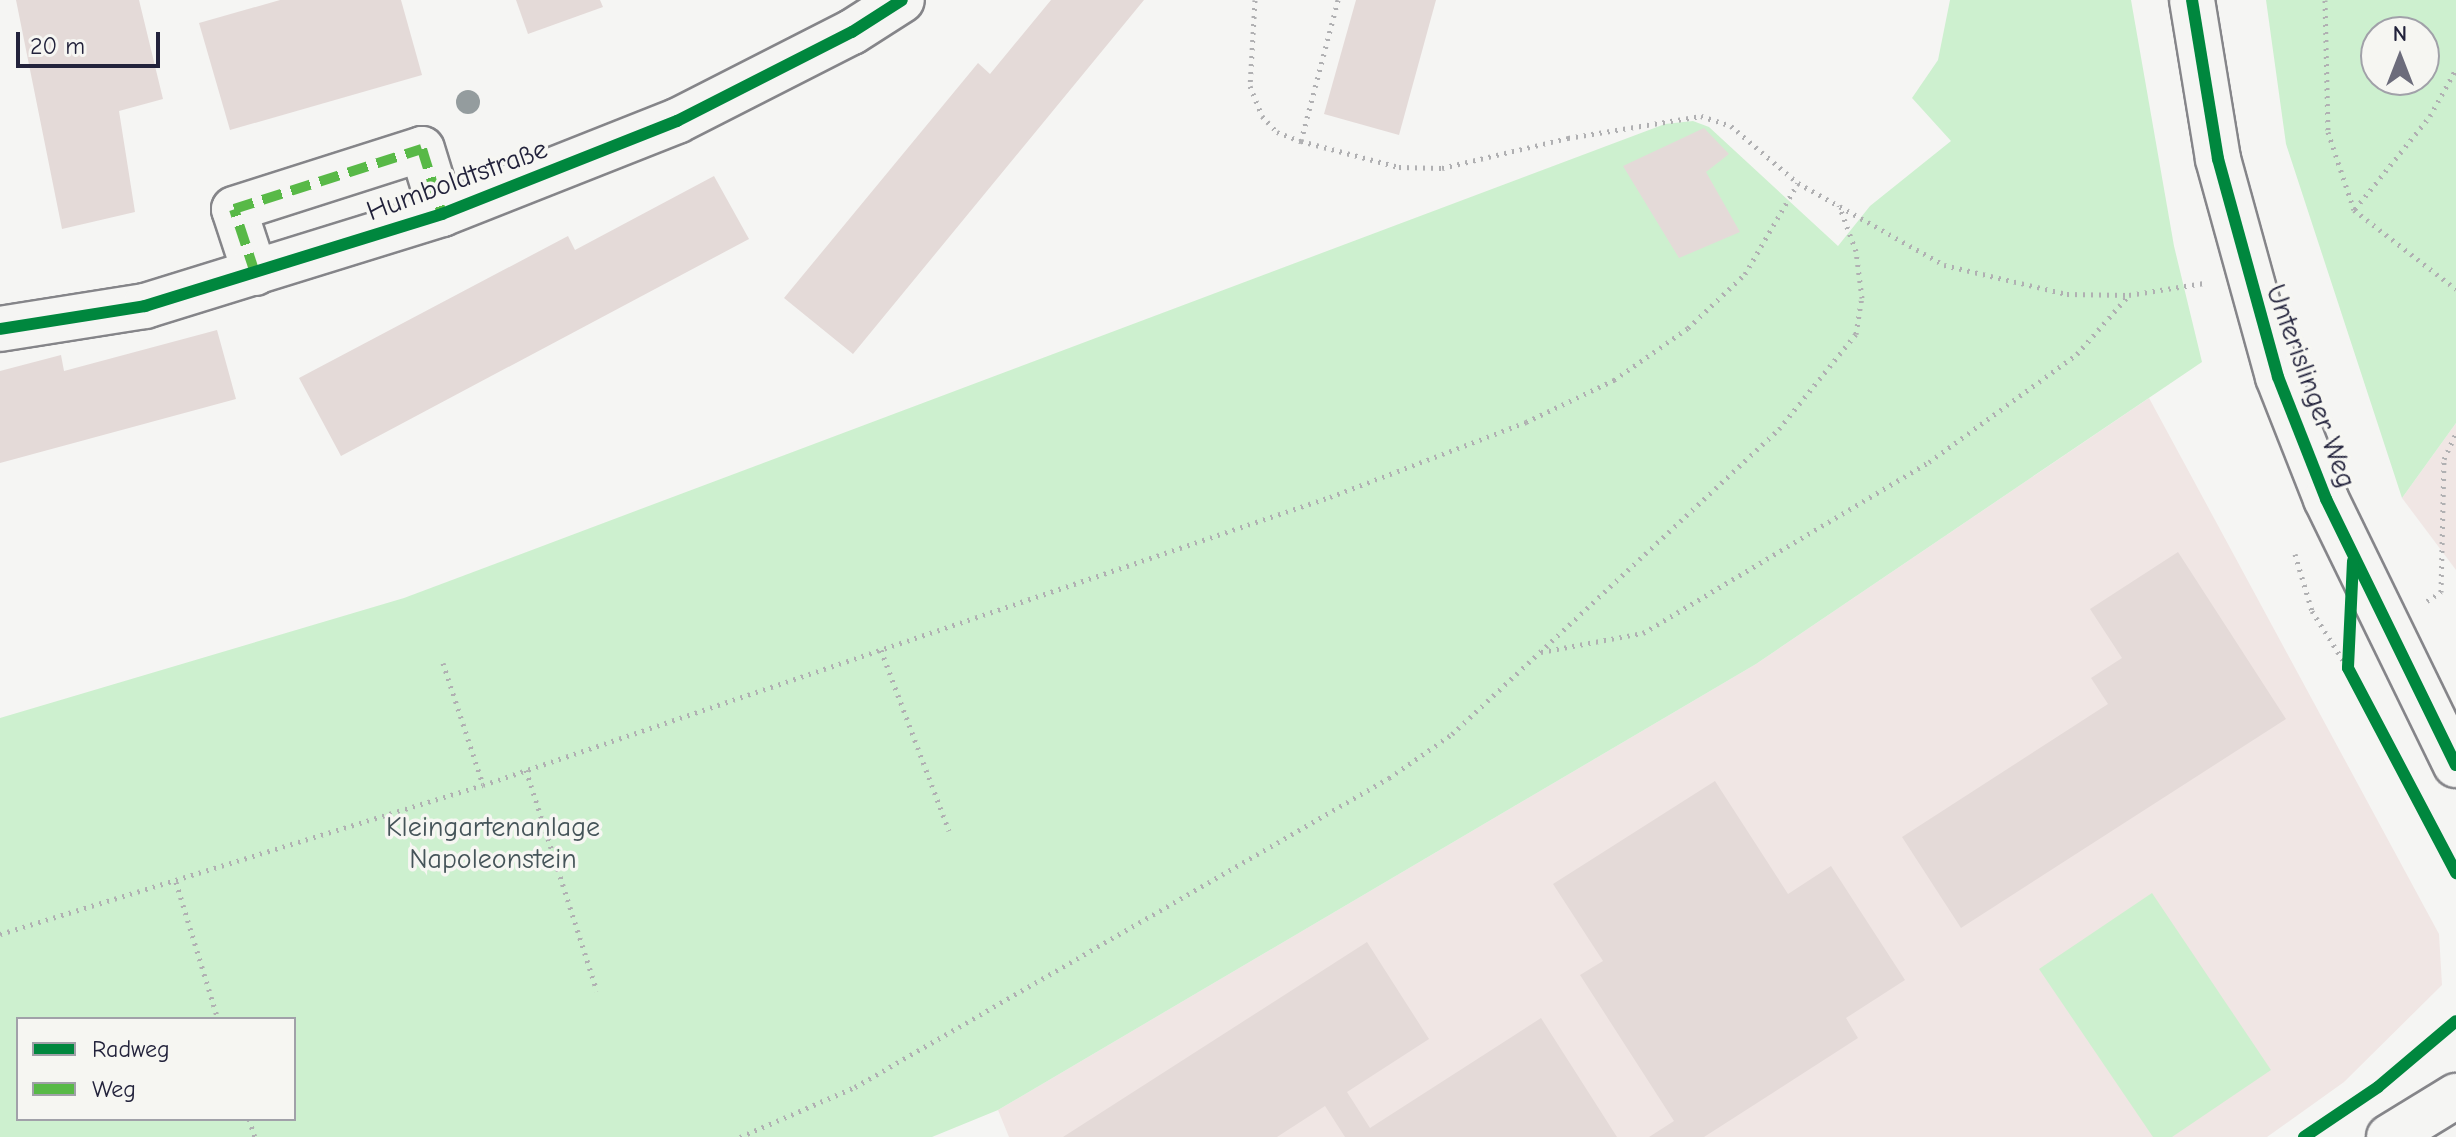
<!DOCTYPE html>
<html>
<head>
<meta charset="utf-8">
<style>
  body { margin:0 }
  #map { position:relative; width:2456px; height:1137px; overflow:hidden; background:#f5f5f3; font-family:"Comic Neue",sans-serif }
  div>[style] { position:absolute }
  .built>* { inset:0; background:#f0e6e4 }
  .green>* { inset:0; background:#cdf0cf }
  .building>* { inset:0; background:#e4dad8 }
  .path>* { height:5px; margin-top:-2.5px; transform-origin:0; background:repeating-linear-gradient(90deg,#b0b0b2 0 2px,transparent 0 8px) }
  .roads { filter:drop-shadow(2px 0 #858589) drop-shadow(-2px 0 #858589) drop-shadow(0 2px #858589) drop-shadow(0 -2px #858589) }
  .street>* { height:44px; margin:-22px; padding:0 22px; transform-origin:22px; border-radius:22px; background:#f5f5f3 }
  .secondary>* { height:44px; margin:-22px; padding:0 22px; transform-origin:22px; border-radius:22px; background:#f5f5f3 }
  .quiet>* { height:10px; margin-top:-5px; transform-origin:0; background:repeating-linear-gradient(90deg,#58b947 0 20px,transparent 0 30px) }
  .cycleway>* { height:12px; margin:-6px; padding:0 6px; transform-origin:6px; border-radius:6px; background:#00873e }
  .trees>* { width:24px; height:24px; margin:-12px; border-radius:50%; background:#949c9e }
  span { translate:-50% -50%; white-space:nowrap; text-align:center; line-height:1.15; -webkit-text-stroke:7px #f6f6f2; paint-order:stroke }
  .street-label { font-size:28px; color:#22223b }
  .park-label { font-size:28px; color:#455459 }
  .legend { position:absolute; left:16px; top:1017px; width:280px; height:104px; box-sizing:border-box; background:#f6f6f2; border:2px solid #a1a1a9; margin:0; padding:10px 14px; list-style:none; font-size:24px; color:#22223b }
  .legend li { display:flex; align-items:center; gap:16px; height:40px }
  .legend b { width:40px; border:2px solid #a1a1a9 }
  .north { position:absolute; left:2360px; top:16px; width:80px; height:80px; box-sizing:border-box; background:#f6f6f2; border:2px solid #a1a1a9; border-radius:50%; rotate:0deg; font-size:22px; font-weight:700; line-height:32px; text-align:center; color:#22223b }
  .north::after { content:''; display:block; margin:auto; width:28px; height:36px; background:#6c6c7b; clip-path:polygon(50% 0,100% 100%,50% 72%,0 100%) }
  .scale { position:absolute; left:16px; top:32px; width:144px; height:36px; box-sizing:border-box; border:4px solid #22223b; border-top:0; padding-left:10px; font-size:24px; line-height:28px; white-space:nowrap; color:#22223b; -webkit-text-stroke:6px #f6f6f2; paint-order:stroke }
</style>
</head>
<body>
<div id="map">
  <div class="built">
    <i style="clip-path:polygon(2149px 398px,2439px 934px,2442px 985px,2344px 1082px,2267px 1137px,1009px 1137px,998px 1110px,1756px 664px)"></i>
    <i style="clip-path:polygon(2456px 423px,2456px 570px,2402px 498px)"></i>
  </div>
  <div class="green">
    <i style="clip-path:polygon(evenodd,1950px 0,2131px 0,2174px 246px,2202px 362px,1756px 664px,998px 1110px,932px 1137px,0 1137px,0 718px,404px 598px,1665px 124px,1693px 121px,1709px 127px,1838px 246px,1870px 206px,1951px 141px,1912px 98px,1938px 60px,1950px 0,18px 1019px,294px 1019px,294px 1119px,18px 1119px,18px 1019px)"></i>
    <i style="clip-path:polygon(evenodd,2266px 0,2456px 0,2456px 423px,2402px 498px,2286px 144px,2266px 0,2424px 32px,2424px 80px,2376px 80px,2376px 32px,2424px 32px)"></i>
    <i style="clip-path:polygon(2152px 893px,2271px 1070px,2172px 1137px,2153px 1137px,2039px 969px)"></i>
  </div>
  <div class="building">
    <i style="clip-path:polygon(16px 0,139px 0,163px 99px,119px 111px,135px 212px,62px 229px)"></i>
    <i style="clip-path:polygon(280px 0,401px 0,422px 75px,230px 130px,199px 23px)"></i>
    <i style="clip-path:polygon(516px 0,600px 0,603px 7px,528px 34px)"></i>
    <i style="clip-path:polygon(1051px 0,1144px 0,853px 354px,784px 298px,978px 63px,990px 74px)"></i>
    <i style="clip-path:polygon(1356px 0,1436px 0,1399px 135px,1324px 114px)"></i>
    <i style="clip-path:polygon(1704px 128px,1729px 154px,1706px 172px,1740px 232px,1679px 258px,1623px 166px)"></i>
    <i style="clip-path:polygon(714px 176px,749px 239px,341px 456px,299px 378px,568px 236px,575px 250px)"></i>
    <i style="clip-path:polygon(217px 330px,236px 399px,0 463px,0 371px,61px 355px,64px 371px)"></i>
    <i style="clip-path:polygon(2178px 552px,2286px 719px,1961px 928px,1902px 837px,2108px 704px,2091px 678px,2122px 658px,2090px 609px)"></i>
    <i style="clip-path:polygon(1715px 781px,1788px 894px,1831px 866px,1905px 980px,1846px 1018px,1858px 1038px,1704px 1137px,1649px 1137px,1674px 1121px,1580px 975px,1603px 961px,1553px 884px)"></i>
    <i style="clip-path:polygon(1367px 942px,1429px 1039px,1347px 1092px,1370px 1128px,1541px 1018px,1617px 1137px,1345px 1137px,1325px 1106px,1277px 1137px,1063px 1137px)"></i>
  </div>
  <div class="path">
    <i style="left:1255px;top:0;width:86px;rotate:93.3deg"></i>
    <i style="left:1250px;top:86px;width:32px;rotate:68deg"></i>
    <i style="left:1262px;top:116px;width:22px;rotate:47deg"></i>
    <i style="left:1277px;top:132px;width:26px;rotate:21deg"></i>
    <i style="left:1301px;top:141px;width:101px;rotate:14.9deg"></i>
    <i style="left:1399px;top:167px;width:43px;rotate:1.3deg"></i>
    <i style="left:1442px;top:168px;width:130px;rotate:-13.4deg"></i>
    <i style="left:1568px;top:138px;width:135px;rotate:-9.4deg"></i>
    <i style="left:1701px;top:116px;width:32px;rotate:18deg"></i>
    <i style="left:1731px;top:126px;width:88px;rotate:40.4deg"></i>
    <i style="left:1798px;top:183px;width:167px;rotate:29.3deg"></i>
    <i style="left:1944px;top:265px;width:126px;rotate:13.3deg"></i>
    <i style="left:2067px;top:294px;width:62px;rotate:0.9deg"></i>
    <i style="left:2129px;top:295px;width:76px;rotate:-9.1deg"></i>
    <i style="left:2325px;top:0;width:132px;rotate:88.7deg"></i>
    <i style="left:2328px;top:132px;width:82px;rotate:71.6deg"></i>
    <i style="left:2354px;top:210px;width:129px;rotate:37.8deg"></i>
    <i style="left:1301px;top:141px;width:146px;rotate:-75.3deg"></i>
    <i style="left:2355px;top:209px;width:119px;rotate:-51.1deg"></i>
    <i style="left:2430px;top:116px;width:54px;rotate:-61deg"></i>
    <i style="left:2295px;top:554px;width:59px;rotate:73.4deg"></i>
    <i style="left:2312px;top:611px;width:67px;rotate:57.7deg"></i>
    <i style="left:2427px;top:601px;width:17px;rotate:-33deg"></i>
    <i style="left:2441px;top:592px;width:133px;rotate:-88.7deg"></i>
    <i style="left:2444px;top:459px;width:29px;rotate:-65deg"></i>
    <i style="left:881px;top:650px;width:193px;rotate:69.4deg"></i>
    <i style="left:1541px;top:652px;width:104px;rotate:-10.6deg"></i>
    <i style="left:1643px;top:633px;width:333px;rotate:-30.9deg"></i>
    <i style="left:1929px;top:462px;width:183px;rotate:-36.1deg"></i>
    <i style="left:2077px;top:354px;width:79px;rotate:-48.6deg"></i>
    <i style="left:443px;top:663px;width:128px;rotate:71.8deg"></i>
    <i style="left:526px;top:770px;width:232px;rotate:72.2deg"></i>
    <i style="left:176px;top:882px;width:143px;rotate:73deg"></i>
    <i style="left:0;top:934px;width:505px;rotate:-17.14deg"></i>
    <i style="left:483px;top:785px;width:895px;rotate:-18.78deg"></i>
    <i style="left:1330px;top:497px;width:210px;rotate:-20.9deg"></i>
    <i style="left:1526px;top:422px;width:98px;rotate:-25.5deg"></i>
    <i style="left:1614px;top:380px;width:90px;rotate:-35.1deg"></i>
    <i style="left:1688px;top:328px;width:79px;rotate:-43.5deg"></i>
    <i style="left:1745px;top:274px;width:105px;rotate:-59.8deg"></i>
    <i style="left:249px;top:1119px;width:19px;rotate:72deg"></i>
    <i style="left:740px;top:1137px;width:125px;rotate:-23.5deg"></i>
    <i style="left:855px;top:1087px;width:617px;rotate:-30.06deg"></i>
    <i style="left:1389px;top:778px;width:77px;rotate:-34.9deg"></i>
    <i style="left:1452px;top:734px;width:447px;rotate:-43deg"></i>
    <i style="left:1779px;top:429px;width:122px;rotate:-51deg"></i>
    <i style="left:1856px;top:334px;width:36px;rotate:-81deg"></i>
    <i style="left:1862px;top:298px;width:47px;rotate:-97.3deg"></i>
    <i style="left:1856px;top:251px;width:49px;rotate:-110.3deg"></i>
  </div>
  <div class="roads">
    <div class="street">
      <i style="left:255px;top:273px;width:67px;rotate:-108.2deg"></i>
      <i style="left:234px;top:209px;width:197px;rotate:-17.7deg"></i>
      <i style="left:422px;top:149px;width:68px;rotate:72.9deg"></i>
      <i style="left:0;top:329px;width:147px;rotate:-9deg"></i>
      <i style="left:145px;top:306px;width:311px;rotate:-17.2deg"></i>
      <i style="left:442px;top:214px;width:253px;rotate:-21.6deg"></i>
      <i style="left:677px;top:121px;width:196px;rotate:-27deg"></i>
      <i style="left:852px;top:32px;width:59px;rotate:-32.6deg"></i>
    </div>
    <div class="secondary">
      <i style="left:2192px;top:0;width:161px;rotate:80.7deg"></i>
      <i style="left:2218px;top:159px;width:226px;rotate:74.6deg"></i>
      <i style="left:2278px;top:377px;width:131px;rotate:68.5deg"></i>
      <i style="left:2326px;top:499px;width:296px;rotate:64deg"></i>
      <i style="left:2389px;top:1137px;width:79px;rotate:-31.5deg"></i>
    </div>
  </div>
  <div class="quiet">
    <i style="left:255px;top:273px;width:67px;rotate:-108.2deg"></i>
    <i style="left:234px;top:209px;width:197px;rotate:-17.7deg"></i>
    <i style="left:422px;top:149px;width:68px;rotate:72.9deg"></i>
    <i style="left:442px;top:214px;width:6px;rotate:162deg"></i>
  </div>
  <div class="cycleway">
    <i style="left:2192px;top:0;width:161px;rotate:80.7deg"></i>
    <i style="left:2218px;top:159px;width:226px;rotate:74.6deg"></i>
    <i style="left:2278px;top:377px;width:131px;rotate:68.5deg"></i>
    <i style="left:2326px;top:499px;width:296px;rotate:64deg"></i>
    <i style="left:0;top:329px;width:147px;rotate:-9deg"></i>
    <i style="left:145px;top:306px;width:311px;rotate:-17.2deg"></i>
    <i style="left:442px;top:214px;width:253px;rotate:-21.6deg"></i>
    <i style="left:677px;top:121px;width:196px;rotate:-27deg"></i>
    <i style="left:852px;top:32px;width:59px;rotate:-32.6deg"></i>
    <i style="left:2353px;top:561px;width:107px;rotate:92.7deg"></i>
    <i style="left:2348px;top:668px;width:232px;rotate:62.2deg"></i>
    <i style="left:2304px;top:1137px;width:89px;rotate:-34deg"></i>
    <i style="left:2378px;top:1087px;width:102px;rotate:-40.2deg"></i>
  </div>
  <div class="trees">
    <i style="left:468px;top:102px"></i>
  </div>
  <div class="street-label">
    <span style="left:457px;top:180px;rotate:-20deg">Humboldtstraße</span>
    <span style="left:2311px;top:386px;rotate:70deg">Unterislinger Weg</span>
  </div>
  <div class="park-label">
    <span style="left:493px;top:843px">Kleingartenanlage<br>Napoleonstein</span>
  </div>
  <ul class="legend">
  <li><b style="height:10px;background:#00873e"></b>Radweg</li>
  <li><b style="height:10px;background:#58b947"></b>Weg</li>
  </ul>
  <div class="north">N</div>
  <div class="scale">20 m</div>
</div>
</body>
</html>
